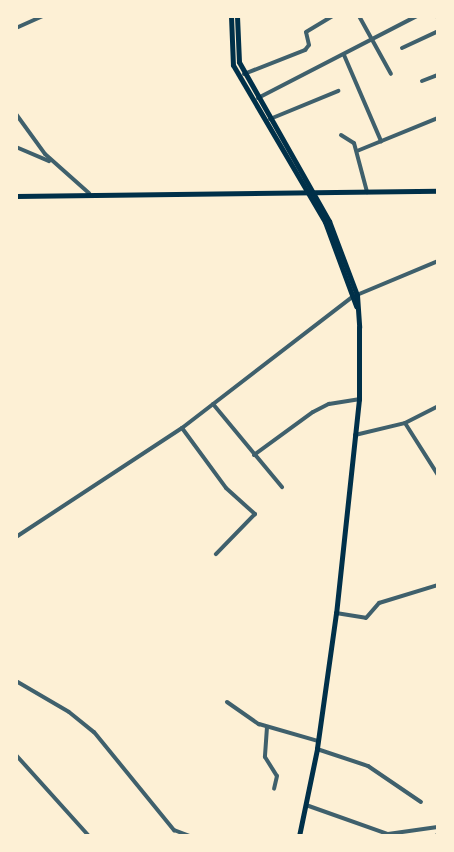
<!DOCTYPE html>
<html>
<head>
<meta charset="utf-8">
<style>
  body { margin:0 }
  #map { position:relative; width:454px; height:852px; overflow:hidden; background:#fdf0d5; font-family:"Nunito Sans",sans-serif }
  div>[style] { position:absolute }
  .minor>* { height:4px; margin:-2px; padding:0 2px; transform-origin:2px; border-radius:2px; background:#3f606c }
  .primary>* { height:5px; margin:-2.5px; padding:0 2.5px; transform-origin:2.5px; border-radius:2.5px; background:#003049 }
  span { translate:-50% -50%; white-space:nowrap; text-align:center; line-height:1.15; -webkit-text-stroke:6px #fdf0d5; paint-order:stroke }
  .frame { position:absolute; inset:0; border:18px solid #fdf0d5; pointer-events:none }
</style>
</head>
<body>
<div id="map">
  <div class="minor">
    <i style="left:359px;top:16px;width:66px;rotate:61.1deg"></i>
    <i style="left:437px;top:16px;width:2px;rotate:63deg"></i>
    <i style="left:16px;top:28px;width:30px;rotate:-24deg"></i>
    <i style="left:402px;top:48px;width:40px;rotate:-25deg"></i>
    <i style="left:344px;top:55px;width:94px;rotate:66.7deg"></i>
    <i style="left:244px;top:74px;width:66px;rotate:-21.5deg"></i>
    <i style="left:305px;top:50px;width:6px;rotate:-51deg"></i>
    <i style="left:309px;top:45px;width:13px;rotate:-103deg"></i>
    <i style="left:306px;top:32px;width:31px;rotate:-31deg"></i>
    <i style="left:422px;top:81px;width:17px;rotate:-21deg"></i>
    <i style="left:258px;top:98px;width:179px;rotate:-27.3deg"></i>
    <i style="left:16px;top:114px;width:49px;rotate:54.1deg"></i>
    <i style="left:45px;top:154px;width:59px;rotate:41.6deg"></i>
    <i style="left:270px;top:119px;width:74px;rotate:-22.4deg"></i>
    <i style="left:341px;top:135px;width:15px;rotate:32deg"></i>
    <i style="left:354px;top:143px;width:51px;rotate:75.1deg"></i>
    <i style="left:16px;top:147px;width:36px;rotate:23deg"></i>
    <i style="left:357px;top:151px;width:87px;rotate:-22.2deg"></i>
    <i style="left:213px;top:404px;width:108px;rotate:50.3deg"></i>
    <i style="left:405px;top:423px;width:62px;rotate:57.6deg"></i>
    <i style="left:182px;top:428px;width:74px;rotate:53.7deg"></i>
    <i style="left:226px;top:488px;width:39px;rotate:42deg"></i>
    <i style="left:255px;top:514px;width:56px;rotate:134.3deg"></i>
    <i style="left:355px;top:435px;width:51px;rotate:-13.5deg"></i>
    <i style="left:405px;top:423px;width:37px;rotate:-27deg"></i>
    <i style="left:254px;top:455px;width:73px;rotate:-36.1deg"></i>
    <i style="left:313px;top:412px;width:18px;rotate:-27deg"></i>
    <i style="left:329px;top:404px;width:30px;rotate:-9deg"></i>
    <i style="left:16px;top:537px;width:199px;rotate:-33.3deg"></i>
    <i style="left:182px;top:428px;width:215px;rotate:-37.6deg"></i>
    <i style="left:352px;top:297px;width:93px;rotate:-22.7deg"></i>
    <i style="left:336px;top:613px;width:30px;rotate:9deg"></i>
    <i style="left:366px;top:618px;width:20px;rotate:-49deg"></i>
    <i style="left:379px;top:603px;width:62px;rotate:-17deg"></i>
    <i style="left:16px;top:681px;width:61px;rotate:30.3deg"></i>
    <i style="left:69px;top:712px;width:32px;rotate:39deg"></i>
    <i style="left:94px;top:732px;width:127px;rotate:50.8deg"></i>
    <i style="left:174px;top:830px;width:17px;rotate:21deg"></i>
    <i style="left:227px;top:702px;width:39px;rotate:35deg"></i>
    <i style="left:259px;top:724px;width:61px;rotate:16.1deg"></i>
    <i style="left:267px;top:727px;width:30px;rotate:94deg"></i>
    <i style="left:265px;top:757px;width:22px;rotate:58deg"></i>
    <i style="left:277px;top:776px;width:13px;rotate:103deg"></i>
    <i style="left:317px;top:749px;width:54px;rotate:18.4deg"></i>
    <i style="left:368px;top:766px;width:64px;rotate:34.2deg"></i>
    <i style="left:16px;top:755px;width:109px;rotate:48deg"></i>
    <i style="left:306px;top:805px;width:87px;rotate:19.5deg"></i>
    <i style="left:388px;top:834px;width:50px;rotate:-8deg"></i>
    <i style="left:436px;top:836px;width:3px;rotate:-45deg"></i>
  </div>
  <div class="primary">
    <i style="left:231px;top:16px;width:49px;rotate:87.7deg"></i>
    <i style="left:233px;top:65px;width:182px;rotate:59.6deg"></i>
    <i style="left:325px;top:222px;width:90px;rotate:69.7deg"></i>
    <i style="left:237px;top:16px;width:46px;rotate:87.5deg"></i>
    <i style="left:239px;top:62px;width:183px;rotate:60.5deg"></i>
    <i style="left:329px;top:221px;width:79px;rotate:69.3deg"></i>
    <i style="left:357px;top:295px;width:32px;rotate:86deg"></i>
    <i style="left:359px;top:327px;width:72px;rotate:90deg"></i>
    <i style="left:359px;top:399px;width:215px;rotate:96.1deg"></i>
    <i style="left:336px;top:613px;width:137px;rotate:98deg"></i>
    <i style="left:317px;top:749px;width:89px;rotate:101.7deg"></i>
    <i style="left:16px;top:196px;width:422px;rotate:-0.7deg"></i>
  </div>
  <div class="frame"></div>
</div>
</body>
</html>
